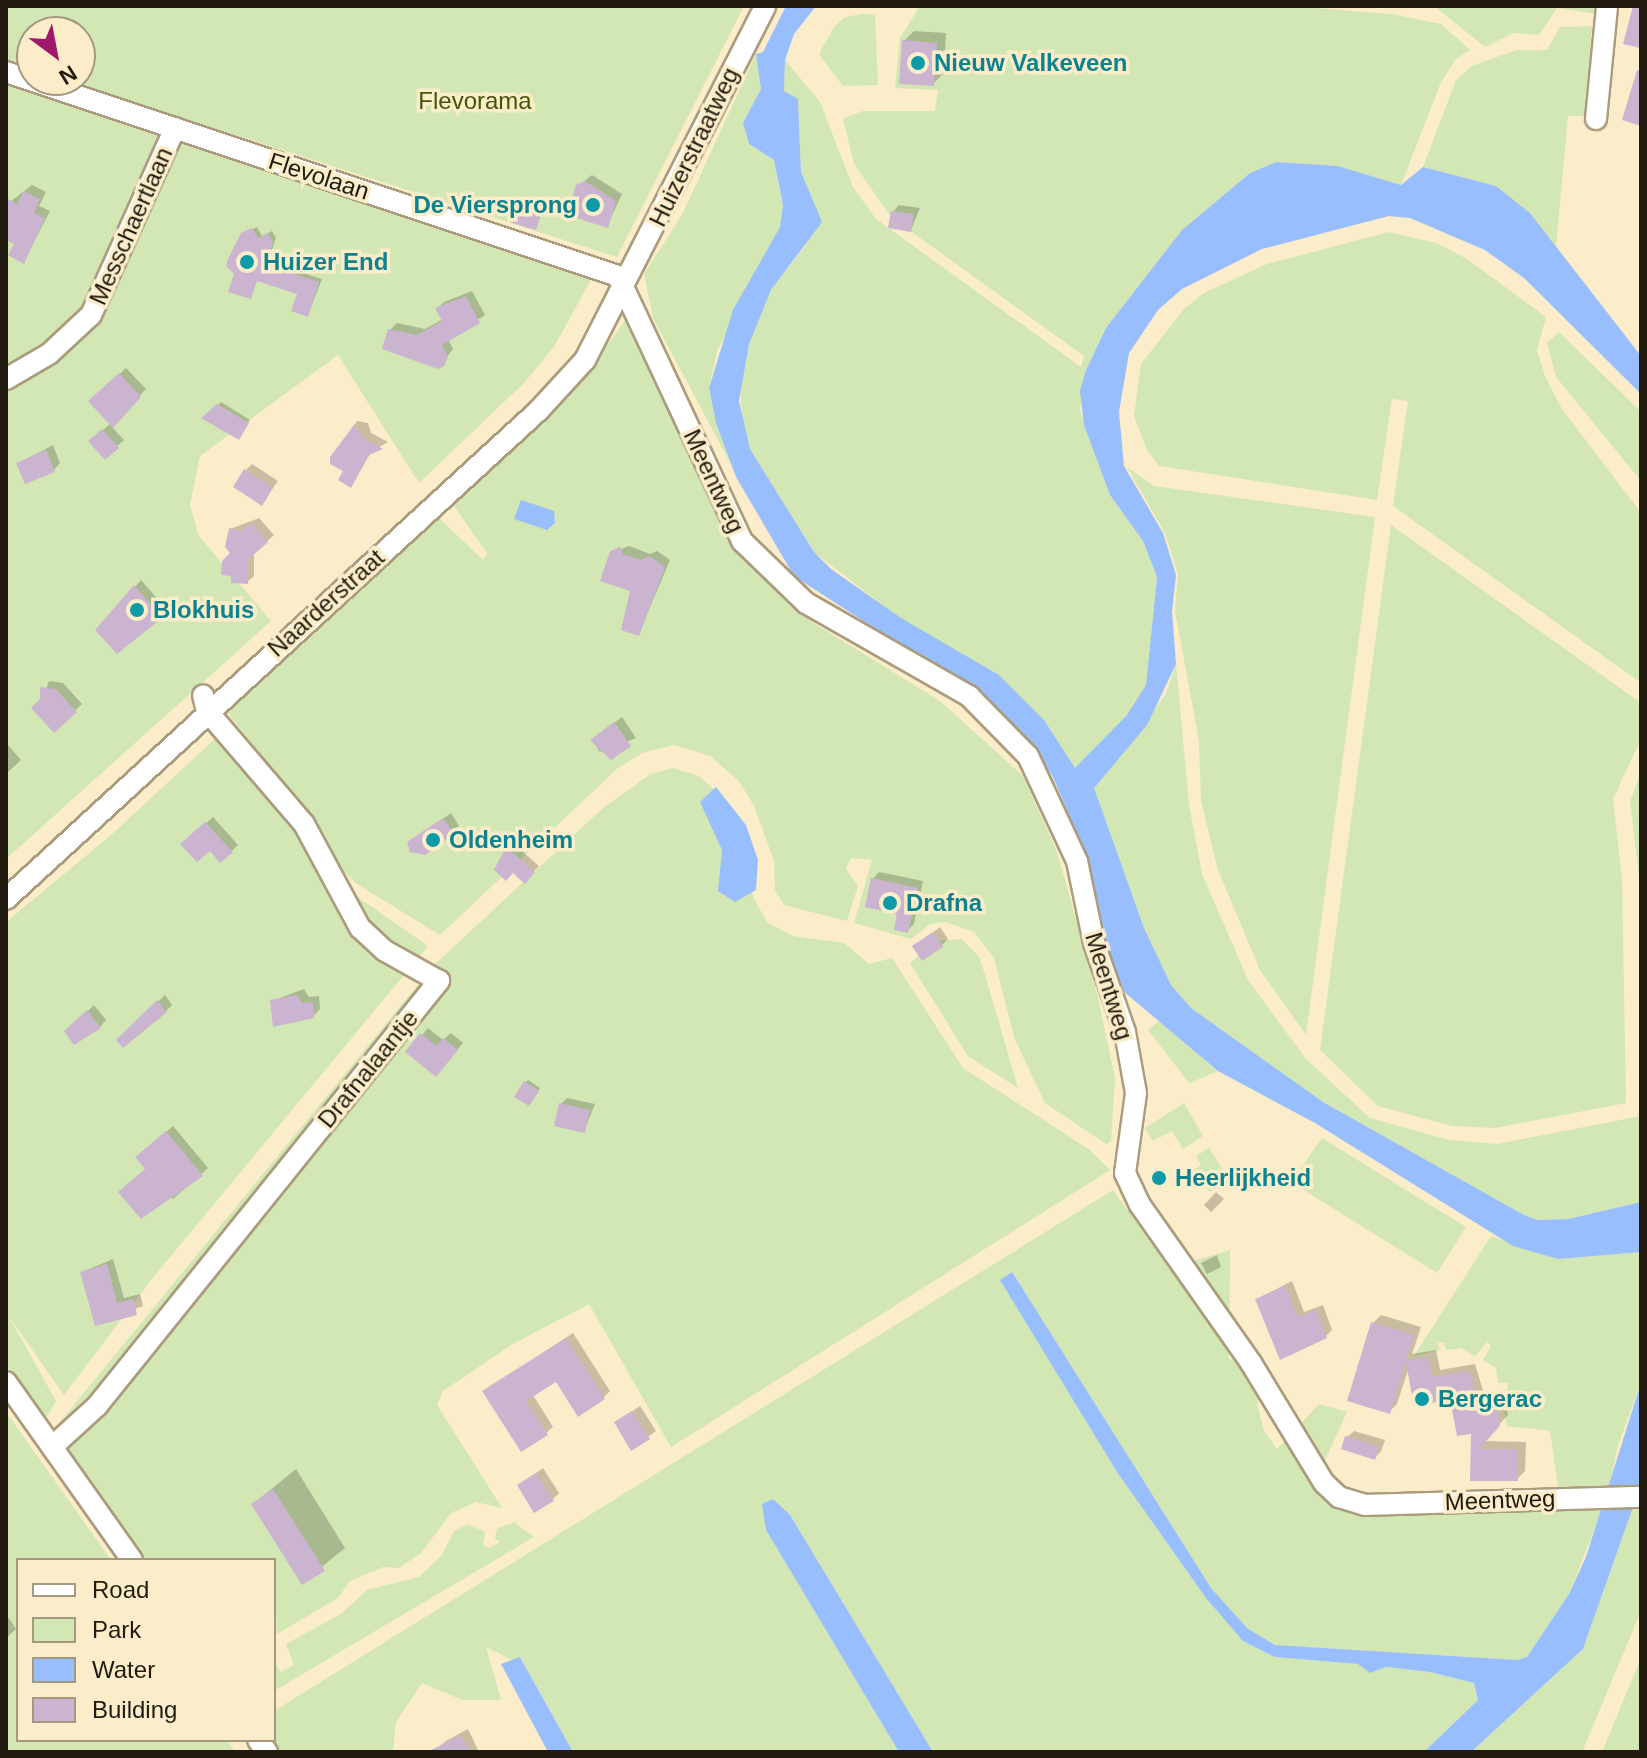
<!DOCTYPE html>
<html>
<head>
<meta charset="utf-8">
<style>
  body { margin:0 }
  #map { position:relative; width:1647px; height:1758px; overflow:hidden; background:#fbecca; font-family:Arial,sans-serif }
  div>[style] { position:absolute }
  .green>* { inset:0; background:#d2e7b3 }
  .water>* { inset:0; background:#98befd }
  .shadow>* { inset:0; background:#0003 }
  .building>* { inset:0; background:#cbb4d0 }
  .roads { filter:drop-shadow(2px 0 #aa9c7c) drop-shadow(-2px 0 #aa9c7c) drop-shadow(0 2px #aa9c7c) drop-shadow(0 -2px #aa9c7c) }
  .minor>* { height:20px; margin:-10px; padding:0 10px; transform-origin:10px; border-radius:10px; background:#fff }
  .dots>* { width:22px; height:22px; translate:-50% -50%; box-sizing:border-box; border:4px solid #fbecca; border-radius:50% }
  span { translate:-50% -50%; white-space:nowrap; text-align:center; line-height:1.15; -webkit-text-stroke:7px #fbecca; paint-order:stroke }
  .culture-label { font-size:24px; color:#0d838f; font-weight:700 }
  .left { translate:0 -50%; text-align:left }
  .right { translate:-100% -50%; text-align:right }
  .park-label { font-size:24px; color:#425809 }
  .street-label { font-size:24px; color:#211b0f }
  .frame { position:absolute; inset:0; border:8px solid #211b0f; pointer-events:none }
  .legend { position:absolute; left:16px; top:1558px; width:260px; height:184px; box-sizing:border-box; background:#fbecca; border:2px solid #a4987f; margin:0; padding:10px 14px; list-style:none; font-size:24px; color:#211b0f }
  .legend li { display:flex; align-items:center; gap:16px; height:40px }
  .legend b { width:40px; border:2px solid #a4987f }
  .north { position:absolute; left:16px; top:16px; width:80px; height:80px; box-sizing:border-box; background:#fbecca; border:2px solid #a4987f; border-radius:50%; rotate:148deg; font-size:22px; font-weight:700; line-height:32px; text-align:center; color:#211b0f }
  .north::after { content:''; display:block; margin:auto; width:28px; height:36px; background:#9e1969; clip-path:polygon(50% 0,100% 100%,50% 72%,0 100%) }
</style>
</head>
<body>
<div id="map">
  <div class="green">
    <i style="clip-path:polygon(6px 6px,744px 6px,617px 257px,79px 85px,80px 32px,32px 32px,32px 69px,6px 61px)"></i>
    <i style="clip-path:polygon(920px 6px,1289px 6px,1392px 14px,1441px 24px,1470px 50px,1456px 59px,1441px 82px,1401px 185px,1338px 166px,1276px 162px,1250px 173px,1182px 230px,1106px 328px,1086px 370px,1080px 410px,1110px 495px,1143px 541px,1157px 577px,1146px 685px,1127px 715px,1075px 769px,1044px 720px,999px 675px,901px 619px,814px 552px,750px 449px,742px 423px,740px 372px,749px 343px,771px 290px,805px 246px,812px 209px,801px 172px,798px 99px,784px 92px,785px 60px,820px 102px,853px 187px,876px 219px,1081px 367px,1084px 356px,891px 217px,854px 164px,843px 119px,863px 111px,935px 111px,938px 90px,895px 88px,900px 38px)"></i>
    <i style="clip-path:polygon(1434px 6px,1598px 6px,1597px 14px,1557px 8px,1539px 35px,1513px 33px,1485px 47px)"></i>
    <i style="clip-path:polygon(863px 14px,875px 15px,878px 85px,843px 86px,819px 54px,834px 27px,845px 17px)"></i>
    <i style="clip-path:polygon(1592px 26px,1587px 116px,1568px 116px,1556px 246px,1530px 213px,1496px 186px,1423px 167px,1456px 80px,1472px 66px,1516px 50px,1547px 50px,1560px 27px)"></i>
    <i style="clip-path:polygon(756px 54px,761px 89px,743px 123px,749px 144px,774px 160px,783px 205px,780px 227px,717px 351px,709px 388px,716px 423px,735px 472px,653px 318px,644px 274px,683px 213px)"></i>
    <i style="clip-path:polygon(6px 84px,161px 137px,89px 298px,53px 340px,6px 369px)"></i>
    <i style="clip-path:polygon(181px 142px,593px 276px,555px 345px,525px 382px,419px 483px,338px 355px,200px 456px,190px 505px,199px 536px,271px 621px,6px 859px,6px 390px,60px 360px,99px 319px)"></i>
    <i style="clip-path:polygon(1389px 232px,1436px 243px,1467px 259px,1546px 317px,1537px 350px,1545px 376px,1562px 409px,1641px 513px,1641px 683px,1393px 506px,1408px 401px,1392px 399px,1377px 500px,1159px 466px,1147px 450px,1134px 416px,1141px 364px,1184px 309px,1204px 293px,1267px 264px)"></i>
    <i style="clip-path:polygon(627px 318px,769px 578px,812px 622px,940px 701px,1023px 776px,1057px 852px,1097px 993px,1115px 1078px,1111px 1141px,1106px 1144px,1045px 1103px,1015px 1040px,994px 958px,974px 932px,945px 922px,930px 924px,911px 939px,854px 923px,872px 860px,851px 858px,846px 869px,858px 886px,847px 921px,784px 905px,775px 890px,774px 861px,754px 806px,739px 781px,710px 756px,674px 745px,642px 753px,618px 768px,440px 935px,357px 884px,337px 865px,314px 823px,227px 712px,437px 516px,483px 560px,487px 553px,451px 502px,580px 382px)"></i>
    <i style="clip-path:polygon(1559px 332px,1641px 412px,1641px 481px,1556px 377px,1547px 343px)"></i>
    <i style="clip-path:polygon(1127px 467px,1154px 486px,1375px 517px,1306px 1035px,1260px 970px,1218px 870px,1201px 800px,1199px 741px,1175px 611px,1178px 574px,1165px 533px)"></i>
    <i style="clip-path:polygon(1391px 525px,1641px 703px,1641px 739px,1613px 799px,1622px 879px,1626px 1103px,1495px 1128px,1452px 1126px,1378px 1106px,1320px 1050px)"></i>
    <i style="clip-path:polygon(1176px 664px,1189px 805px,1202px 874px,1248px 980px,1306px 1059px,1370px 1118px,1449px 1140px,1497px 1144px,1641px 1116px,1641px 1202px,1568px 1219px,1537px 1220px,1524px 1215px,1323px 1102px,1191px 1008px,1171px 985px,1144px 928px,1093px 788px,1166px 694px)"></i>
    <i style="clip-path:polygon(219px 735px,280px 803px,332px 879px,428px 946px,151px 1280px,64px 1395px,8px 1315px,56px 1401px,44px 1421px,6px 1365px,6px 922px,110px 836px)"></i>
    <i style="clip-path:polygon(673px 768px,699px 776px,721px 796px,751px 865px,753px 897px,767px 922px,793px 936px,844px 943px,869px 964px,892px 958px,963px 1068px,1090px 1150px,1110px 1170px,671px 1447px,589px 1304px,511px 1345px,443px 1391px,437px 1405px,502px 1508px,476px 1502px,451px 1513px,421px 1553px,399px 1568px,383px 1567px,350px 1581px,338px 1598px,277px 1634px,274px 1560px,131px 1560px,47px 1438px,434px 965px,603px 808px,651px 774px)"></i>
    <i style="clip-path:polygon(1641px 773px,1641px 1053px,1639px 877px,1630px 801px)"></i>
    <i style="clip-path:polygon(962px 939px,980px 958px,1018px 1088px,968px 1056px,910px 963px,936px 941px)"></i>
    <i style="clip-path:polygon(1159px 1021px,1218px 1071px,1189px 1083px,1148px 1030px)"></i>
    <i style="clip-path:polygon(1184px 1103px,1203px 1136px,1183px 1149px,1172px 1131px,1153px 1141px,1145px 1128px)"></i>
    <i style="clip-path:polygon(1322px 1138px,1466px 1227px,1437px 1273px,1291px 1182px)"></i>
    <i style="clip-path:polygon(1209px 1148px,1229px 1179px,1210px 1192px,1194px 1170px,1201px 1165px,1196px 1156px)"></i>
    <i style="clip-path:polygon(1113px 1190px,1170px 1268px,1230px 1250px,1229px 1359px,1262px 1369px,1257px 1404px,1264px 1431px,1277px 1449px,1319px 1404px,1347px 1412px,1322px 1467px,1327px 1505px,1338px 1510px,1603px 1507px,1569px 1594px,1527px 1657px,1517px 1660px,1275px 1645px,1247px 1628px,1211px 1588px,1011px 1272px,1001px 1280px,1117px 1472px,1206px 1598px,1275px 1657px,1358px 1664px,1370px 1673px,1386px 1667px,1430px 1672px,1474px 1683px,1478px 1700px,1424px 1752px,933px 1752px,790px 1515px,766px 1530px,899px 1752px,573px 1752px,521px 1658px,512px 1660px,486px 1647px,501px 1700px,462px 1700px,422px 1683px,396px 1722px,393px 1752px,275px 1752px,267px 1740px,274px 1740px,274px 1711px)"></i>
    <i style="clip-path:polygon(1491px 1236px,1558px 1259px,1641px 1252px,1641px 1383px,1617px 1448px,1610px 1487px,1558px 1487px,1550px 1431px,1507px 1426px,1500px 1392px,1508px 1389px,1507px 1383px,1498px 1383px,1496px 1368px,1483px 1360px,1491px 1346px,1487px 1342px,1475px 1356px,1461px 1348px,1446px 1350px,1444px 1342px,1438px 1343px,1440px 1350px,1414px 1356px)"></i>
    <i style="clip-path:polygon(6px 1412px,111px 1560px,18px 1560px,18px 1740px,227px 1740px,235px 1752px,6px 1752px)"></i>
    <i style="clip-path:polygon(1632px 1508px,1641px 1508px,1641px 1611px,1582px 1752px,1471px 1752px,1583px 1649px)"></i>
    <i style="clip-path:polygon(514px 1522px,534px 1537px,274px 1691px,274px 1661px,281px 1672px,294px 1665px,286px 1644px,341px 1614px,367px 1590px,419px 1577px,442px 1555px,454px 1531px,467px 1524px,485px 1532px,483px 1545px,489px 1548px,500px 1542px,495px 1539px,497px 1529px)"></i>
    <i style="clip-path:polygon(1641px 1658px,1641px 1752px,1602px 1752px)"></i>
  </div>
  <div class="water">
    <i style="clip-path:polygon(786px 6px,816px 6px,794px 34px,785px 60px,784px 91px,798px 99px,801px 172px,822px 222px,771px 290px,749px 344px,739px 401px,750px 449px,814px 552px,831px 569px,901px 618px,999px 675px,1044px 720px,1075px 768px,1127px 715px,1146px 685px,1157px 577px,1143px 541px,1110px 495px,1084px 425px,1080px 391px,1086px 370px,1106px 328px,1182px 230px,1250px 173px,1276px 162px,1338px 166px,1401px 185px,1423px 167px,1496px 186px,1530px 213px,1641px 356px,1641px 394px,1524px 278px,1485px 250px,1410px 218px,1389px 216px,1262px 249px,1182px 289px,1158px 310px,1129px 353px,1119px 412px,1124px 466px,1163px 533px,1176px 575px,1172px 612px,1176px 664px,1147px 725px,1094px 788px,1144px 928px,1171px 985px,1191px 1008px,1323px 1102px,1524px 1215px,1537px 1220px,1568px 1219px,1641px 1202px,1641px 1252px,1558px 1259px,1513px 1246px,1315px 1123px,1218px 1071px,1123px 991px,1108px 957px,1074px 826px,1052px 775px,1024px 738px,996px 707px,794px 576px,736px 477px,716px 423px,709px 388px,733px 310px,780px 227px,783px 205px,774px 160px,749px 144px,743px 123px,761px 89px,756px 54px,763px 52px)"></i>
    <i style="clip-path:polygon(521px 500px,554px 511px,555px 523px,547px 530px,514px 519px)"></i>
    <i style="clip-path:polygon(716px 787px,746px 825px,758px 860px,756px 890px,735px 902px,718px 891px,722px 850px,700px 802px)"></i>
    <i style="clip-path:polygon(1012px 1272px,1211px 1588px,1247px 1628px,1275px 1645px,1517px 1660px,1527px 1657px,1569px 1594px,1586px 1557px,1641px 1383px,1641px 1484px,1583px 1649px,1471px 1752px,1424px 1752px,1478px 1700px,1474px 1683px,1430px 1672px,1386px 1667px,1370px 1673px,1358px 1664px,1275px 1657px,1243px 1641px,1206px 1598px,1117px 1472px,1000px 1280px)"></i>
    <i style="clip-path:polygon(773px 1499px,790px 1515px,933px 1752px,899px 1752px,766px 1530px,762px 1504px)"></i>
    <i style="clip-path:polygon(520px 1657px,573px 1752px,548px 1752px,501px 1664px)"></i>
  </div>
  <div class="shadow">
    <i style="clip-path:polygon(914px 31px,946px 33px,944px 73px,933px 84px,904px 41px)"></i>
    <i style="clip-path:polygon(592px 175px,622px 194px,607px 226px,578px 186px)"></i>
    <i style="clip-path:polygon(32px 185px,46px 192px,39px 206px,50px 211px,24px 261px,17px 243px,6px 238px,6px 205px)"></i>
    <i style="clip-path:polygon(525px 203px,543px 209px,536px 228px,522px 206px)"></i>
    <i style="clip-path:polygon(899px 205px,920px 208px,911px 230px,893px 212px)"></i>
    <i style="clip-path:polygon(257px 227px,262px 236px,272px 231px,276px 238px,268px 262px,322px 279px,308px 315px,299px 292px,258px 279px,250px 297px,243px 235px)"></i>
    <i style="clip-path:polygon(472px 291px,485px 315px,448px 339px,453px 349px,445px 359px,390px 330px,397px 323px,425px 329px,443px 319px,437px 309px,444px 302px)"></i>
    <i style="clip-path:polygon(126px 368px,146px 389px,111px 426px,124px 440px,105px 457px,91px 441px,111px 423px,91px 401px)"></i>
    <i style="clip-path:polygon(221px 402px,250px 420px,241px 435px,204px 418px)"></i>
    <i style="clip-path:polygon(357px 421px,368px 423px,371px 433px,388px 442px,372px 451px,351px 485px,346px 470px,332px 457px)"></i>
    <i style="clip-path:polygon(53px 445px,60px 463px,54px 470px,19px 463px)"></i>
    <i style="clip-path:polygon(252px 464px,278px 481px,262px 503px,245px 471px)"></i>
    <i style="clip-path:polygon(259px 518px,274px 535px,254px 553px,254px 576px,247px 582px,233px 553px,230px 529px)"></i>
    <i style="clip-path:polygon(629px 546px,650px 554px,657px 551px,670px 560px,639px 633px,632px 590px,614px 552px)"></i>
    <i style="clip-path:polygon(141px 580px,167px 610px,117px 651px,135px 587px)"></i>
    <i style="clip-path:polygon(49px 681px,63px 683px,82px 704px,54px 730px,42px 700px)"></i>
    <i style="clip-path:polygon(622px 717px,636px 738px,600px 752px,592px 740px)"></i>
    <i style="clip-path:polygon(6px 743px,21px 760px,6px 774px)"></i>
    <i style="clip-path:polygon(451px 813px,459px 826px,452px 833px,410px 842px)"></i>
    <i style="clip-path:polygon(213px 817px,238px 845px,221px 861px,210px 848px,183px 844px)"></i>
    <i style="clip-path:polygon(513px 843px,539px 866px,525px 881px,513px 870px,496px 870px)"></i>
    <i style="clip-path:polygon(879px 872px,923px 881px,914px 924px,907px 931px,873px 879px)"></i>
    <i style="clip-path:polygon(940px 927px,948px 939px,942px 945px,915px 946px)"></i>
    <i style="clip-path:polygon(304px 989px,309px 997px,319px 996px,320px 1009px,313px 1016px,272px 1001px)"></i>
    <i style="clip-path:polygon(165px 995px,172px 1005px,166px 1011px,119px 1040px)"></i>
    <i style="clip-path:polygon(94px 1005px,106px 1020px,100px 1027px,66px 1031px)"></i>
    <i style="clip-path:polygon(428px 1028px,443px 1040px,451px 1033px,463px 1043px,442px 1068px,422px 1035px)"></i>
    <i style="clip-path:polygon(528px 1080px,540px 1088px,532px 1101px,525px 1083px)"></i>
    <i style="clip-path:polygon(567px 1098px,595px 1104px,584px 1131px,561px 1104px)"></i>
    <i style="clip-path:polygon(173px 1126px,208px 1168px,173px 1199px,147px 1168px,144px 1151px)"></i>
    <i style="clip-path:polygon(1216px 1192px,1224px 1199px,1211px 1212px,1204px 1205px)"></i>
    <i style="clip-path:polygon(1217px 1255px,1221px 1267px,1207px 1274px,1201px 1263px)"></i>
    <i style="clip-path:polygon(113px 1259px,124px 1298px,140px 1294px,143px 1306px,97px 1323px,82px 1272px)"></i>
    <i style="clip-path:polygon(1292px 1281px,1304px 1312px,1323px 1305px,1332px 1330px,1326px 1336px,1257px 1299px)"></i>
    <i style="clip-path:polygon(1381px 1315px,1421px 1327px,1412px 1354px,1436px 1350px,1440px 1370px,1475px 1364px,1485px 1397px,1504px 1396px,1508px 1415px,1484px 1441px,1526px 1442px,1525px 1471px,1517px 1479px,1472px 1479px,1473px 1431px,1451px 1397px,1409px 1367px,1397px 1404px,1389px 1412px,1373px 1323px)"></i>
    <i style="clip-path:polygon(573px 1333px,610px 1391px,604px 1397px,557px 1379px,533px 1395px,553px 1427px,546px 1433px,485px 1391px)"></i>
    <i style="clip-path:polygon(640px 1406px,656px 1431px,632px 1448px,616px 1423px)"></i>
    <i style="clip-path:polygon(1354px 1431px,1385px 1440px,1381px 1451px,1375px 1458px,1347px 1437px)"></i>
    <i style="clip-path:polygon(543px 1468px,559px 1493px,552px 1500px,519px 1485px)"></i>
    <i style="clip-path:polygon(296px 1469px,345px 1548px,303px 1582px,253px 1504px)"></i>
    <i style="clip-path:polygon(9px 1618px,16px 1629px,6px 1638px,6px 1620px)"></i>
    <i style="clip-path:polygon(468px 1729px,479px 1752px,442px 1752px,439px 1747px,446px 1741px)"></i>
  </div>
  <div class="building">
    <i style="clip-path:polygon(1633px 6px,1641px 6px,1641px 48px,1623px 44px)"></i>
    <i style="clip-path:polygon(902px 40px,937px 43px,934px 86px,899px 84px)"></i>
    <i style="clip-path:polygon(1637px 70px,1641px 71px,1641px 126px,1622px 120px)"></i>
    <i style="clip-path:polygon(585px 181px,616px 201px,608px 228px,567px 215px,576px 185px)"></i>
    <i style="clip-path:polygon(24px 191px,40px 199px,34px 213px,45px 218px,24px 264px,8px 255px,14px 244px,6px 240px,6px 198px,17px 204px)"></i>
    <i style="clip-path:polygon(521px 205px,542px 212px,536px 230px,512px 223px)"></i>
    <i style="clip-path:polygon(891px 211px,914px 214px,911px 232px,888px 228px)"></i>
    <i style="clip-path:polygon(252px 228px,258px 238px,268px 233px,273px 243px,266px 265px,319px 282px,308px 317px,291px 311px,297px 294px,257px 281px,251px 299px,228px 292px,234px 274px,226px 266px,228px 259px,241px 233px)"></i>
    <i style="clip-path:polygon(466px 296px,480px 323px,442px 345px,448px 357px,444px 366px,438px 369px,382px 349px,388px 329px,417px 335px,442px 321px,435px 308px)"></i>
    <i style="clip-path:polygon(119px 373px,141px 397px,113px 428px,88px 401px)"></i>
    <i style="clip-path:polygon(217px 404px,249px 423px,239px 440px,201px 418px)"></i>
    <i style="clip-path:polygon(354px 425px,365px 439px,383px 449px,369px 455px,351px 488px,338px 480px,343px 471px,330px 464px,330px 457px)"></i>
    <i style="clip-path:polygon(102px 429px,119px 448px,105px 460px,88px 441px)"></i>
    <i style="clip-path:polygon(46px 450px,55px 472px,25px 484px,16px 463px)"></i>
    <i style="clip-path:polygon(244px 469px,273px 488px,262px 506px,233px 487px)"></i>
    <i style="clip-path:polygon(251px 523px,268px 542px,248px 560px,248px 584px,231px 583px,231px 576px,221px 575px,222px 561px,230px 553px,225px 547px,229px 528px,242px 531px)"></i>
    <i style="clip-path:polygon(620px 547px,623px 554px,642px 560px,649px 556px,665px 567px,639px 636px,621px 630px,630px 591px,600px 581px,610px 551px)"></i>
    <i style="clip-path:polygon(134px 585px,162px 618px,117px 654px,95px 630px)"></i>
    <i style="clip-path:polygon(40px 687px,56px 689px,77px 712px,54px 733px,31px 708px,40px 699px)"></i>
    <i style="clip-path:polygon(614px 722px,631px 746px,611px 760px,590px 740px)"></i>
    <i style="clip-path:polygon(443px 818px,454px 834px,425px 855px,410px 852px,407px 842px)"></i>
    <i style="clip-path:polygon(205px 822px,233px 852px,220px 863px,210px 851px,197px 862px,180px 844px)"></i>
    <i style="clip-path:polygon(506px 847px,535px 872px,525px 884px,513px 873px,506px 881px,494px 870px)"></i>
    <i style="clip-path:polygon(871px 878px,918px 888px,908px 933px,894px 930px,897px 914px,865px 907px)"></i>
    <i style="clip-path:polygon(933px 932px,943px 947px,922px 961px,912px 946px)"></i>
    <i style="clip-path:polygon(297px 995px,302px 1003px,313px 1002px,314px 1018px,273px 1027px,270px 1000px)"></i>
    <i style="clip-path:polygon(157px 1000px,167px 1012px,123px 1048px,116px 1040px)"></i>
    <i style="clip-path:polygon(87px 1010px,101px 1028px,74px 1045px,64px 1031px)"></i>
    <i style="clip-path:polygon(420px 1033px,436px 1046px,443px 1038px,458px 1050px,436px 1077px,405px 1052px)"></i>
    <i style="clip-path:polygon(524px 1081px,539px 1091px,529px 1106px,514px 1097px)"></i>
    <i style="clip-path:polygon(559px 1103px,590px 1110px,585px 1133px,554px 1126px)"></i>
    <i style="clip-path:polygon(166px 1131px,203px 1176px,141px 1219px,118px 1192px,145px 1169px,135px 1157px)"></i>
    <i style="clip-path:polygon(107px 1264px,117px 1303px,133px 1299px,137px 1315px,95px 1326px,80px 1272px)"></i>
    <i style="clip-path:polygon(1285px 1286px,1298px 1317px,1316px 1310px,1327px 1338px,1280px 1360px,1255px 1299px)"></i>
    <i style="clip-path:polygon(1371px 1322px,1414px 1335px,1406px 1361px,1428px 1357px,1432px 1377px,1466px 1371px,1472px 1375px,1477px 1404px,1496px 1404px,1500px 1426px,1479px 1449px,1518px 1449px,1518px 1481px,1470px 1481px,1471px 1434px,1457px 1436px,1450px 1399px,1414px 1407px,1406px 1362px,1390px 1414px,1347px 1401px)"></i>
    <i style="clip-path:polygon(566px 1338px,605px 1399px,578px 1417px,556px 1382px,526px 1401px,548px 1435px,521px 1452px,482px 1391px)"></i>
    <i style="clip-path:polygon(632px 1411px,650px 1439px,631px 1451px,614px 1422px)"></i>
    <i style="clip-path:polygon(1345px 1436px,1379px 1447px,1375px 1460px,1341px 1449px)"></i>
    <i style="clip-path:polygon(536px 1473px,554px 1501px,534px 1513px,517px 1485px)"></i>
    <i style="clip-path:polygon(273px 1489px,325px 1571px,302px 1585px,251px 1504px)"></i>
    <i style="clip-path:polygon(461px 1735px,470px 1752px,427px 1752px)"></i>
  </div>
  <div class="roads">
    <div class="minor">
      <i style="left:6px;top:72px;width:645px;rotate:18.43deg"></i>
      <i style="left:618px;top:276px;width:293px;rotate:64.9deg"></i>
      <i style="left:742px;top:541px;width:89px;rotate:44.1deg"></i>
      <i style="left:806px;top:603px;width:188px;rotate:29.7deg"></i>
      <i style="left:969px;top:696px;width:84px;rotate:45.5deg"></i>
      <i style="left:1028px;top:756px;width:116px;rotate:65deg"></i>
      <i style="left:1077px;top:861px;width:84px;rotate:78.3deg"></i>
      <i style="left:1094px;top:943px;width:94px;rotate:70.8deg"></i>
      <i style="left:1125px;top:1032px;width:62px;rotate:79.8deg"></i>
      <i style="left:1136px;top:1093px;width:81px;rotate:97.8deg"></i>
      <i style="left:1125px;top:1173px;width:35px;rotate:65deg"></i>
      <i style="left:1140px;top:1205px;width:193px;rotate:54.9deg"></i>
      <i style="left:1251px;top:1363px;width:140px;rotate:58.7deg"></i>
      <i style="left:1324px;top:1483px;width:21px;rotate:43deg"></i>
      <i style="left:1339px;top:1497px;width:27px;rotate:17deg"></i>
      <i style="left:1365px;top:1505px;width:276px;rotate:-1.7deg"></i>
      <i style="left:1596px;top:119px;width:114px;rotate:-84.4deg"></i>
      <i style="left:6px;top:379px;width:50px;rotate:-30.2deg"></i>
      <i style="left:49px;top:354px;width:57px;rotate:-42.9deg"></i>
      <i style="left:91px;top:315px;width:205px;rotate:-65.8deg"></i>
      <i style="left:6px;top:899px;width:723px;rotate:-42.53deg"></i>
      <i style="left:539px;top:410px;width:68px;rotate:-47.4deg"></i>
      <i style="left:585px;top:360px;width:397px;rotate:-63deg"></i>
      <i style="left:6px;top:1382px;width:218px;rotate:54.7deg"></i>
      <i style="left:52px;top:1447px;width:61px;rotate:-42.3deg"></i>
      <i style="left:97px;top:1406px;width:546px;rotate:-51.18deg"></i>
      <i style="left:439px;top:981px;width:62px;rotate:-150.9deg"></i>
      <i style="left:385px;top:951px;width:34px;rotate:-137deg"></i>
      <i style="left:360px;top:928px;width:118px;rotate:-118.3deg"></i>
      <i style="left:304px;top:824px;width:149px;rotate:-130.6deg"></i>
      <i style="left:207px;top:711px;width:16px;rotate:-104deg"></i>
      <i style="left:258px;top:1740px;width:15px;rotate:53deg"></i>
    </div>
  </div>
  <div class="dots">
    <i style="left:918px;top:63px;background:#0f9aa8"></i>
    <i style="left:593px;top:205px;background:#0f9aa8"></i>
    <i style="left:247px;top:262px;background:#0f9aa8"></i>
    <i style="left:137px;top:610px;background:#0f9aa8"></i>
    <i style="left:433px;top:840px;background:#0f9aa8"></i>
    <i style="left:890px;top:903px;background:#0f9aa8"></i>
    <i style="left:1159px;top:1178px;background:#0f9aa8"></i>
    <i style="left:1422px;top:1399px;background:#0f9aa8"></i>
  </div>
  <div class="culture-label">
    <span class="left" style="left:934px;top:63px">Nieuw Valkeveen</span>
    <span class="right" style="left:577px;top:205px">De Viersprong</span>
    <span class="left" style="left:263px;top:262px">Huizer End</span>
    <span class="left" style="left:153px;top:610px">Blokhuis</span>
    <span class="left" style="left:449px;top:840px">Oldenheim</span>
    <span class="left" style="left:906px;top:903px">Drafna</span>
    <span class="left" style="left:1175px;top:1178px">Heerlijkheid</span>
    <span class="left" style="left:1438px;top:1399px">Bergerac</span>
  </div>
  <div class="park-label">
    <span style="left:475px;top:101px">Flevorama</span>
  </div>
  <div class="street-label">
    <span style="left:694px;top:147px;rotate:-64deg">Huizerstraatweg</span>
    <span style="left:319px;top:176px;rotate:18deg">Flevolaan</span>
    <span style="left:131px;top:226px;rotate:-66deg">Messchaertlaan</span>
    <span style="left:714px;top:481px;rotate:65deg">Meentweg</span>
    <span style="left:326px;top:603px;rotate:-42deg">Naarderstraat</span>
    <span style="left:1109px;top:986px;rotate:73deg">Meentweg</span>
    <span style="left:368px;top:1069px;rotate:-51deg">Drafnalaantje</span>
    <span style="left:1500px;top:1500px;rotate:-2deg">Meentweg</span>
  </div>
  <div class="frame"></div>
  <ul class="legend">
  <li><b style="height:10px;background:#fff"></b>Road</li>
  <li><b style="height:22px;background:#d2e7b3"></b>Park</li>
  <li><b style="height:22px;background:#98befd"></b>Water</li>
  <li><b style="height:22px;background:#cbb4d0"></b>Building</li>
  </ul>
  <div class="north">N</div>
</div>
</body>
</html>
